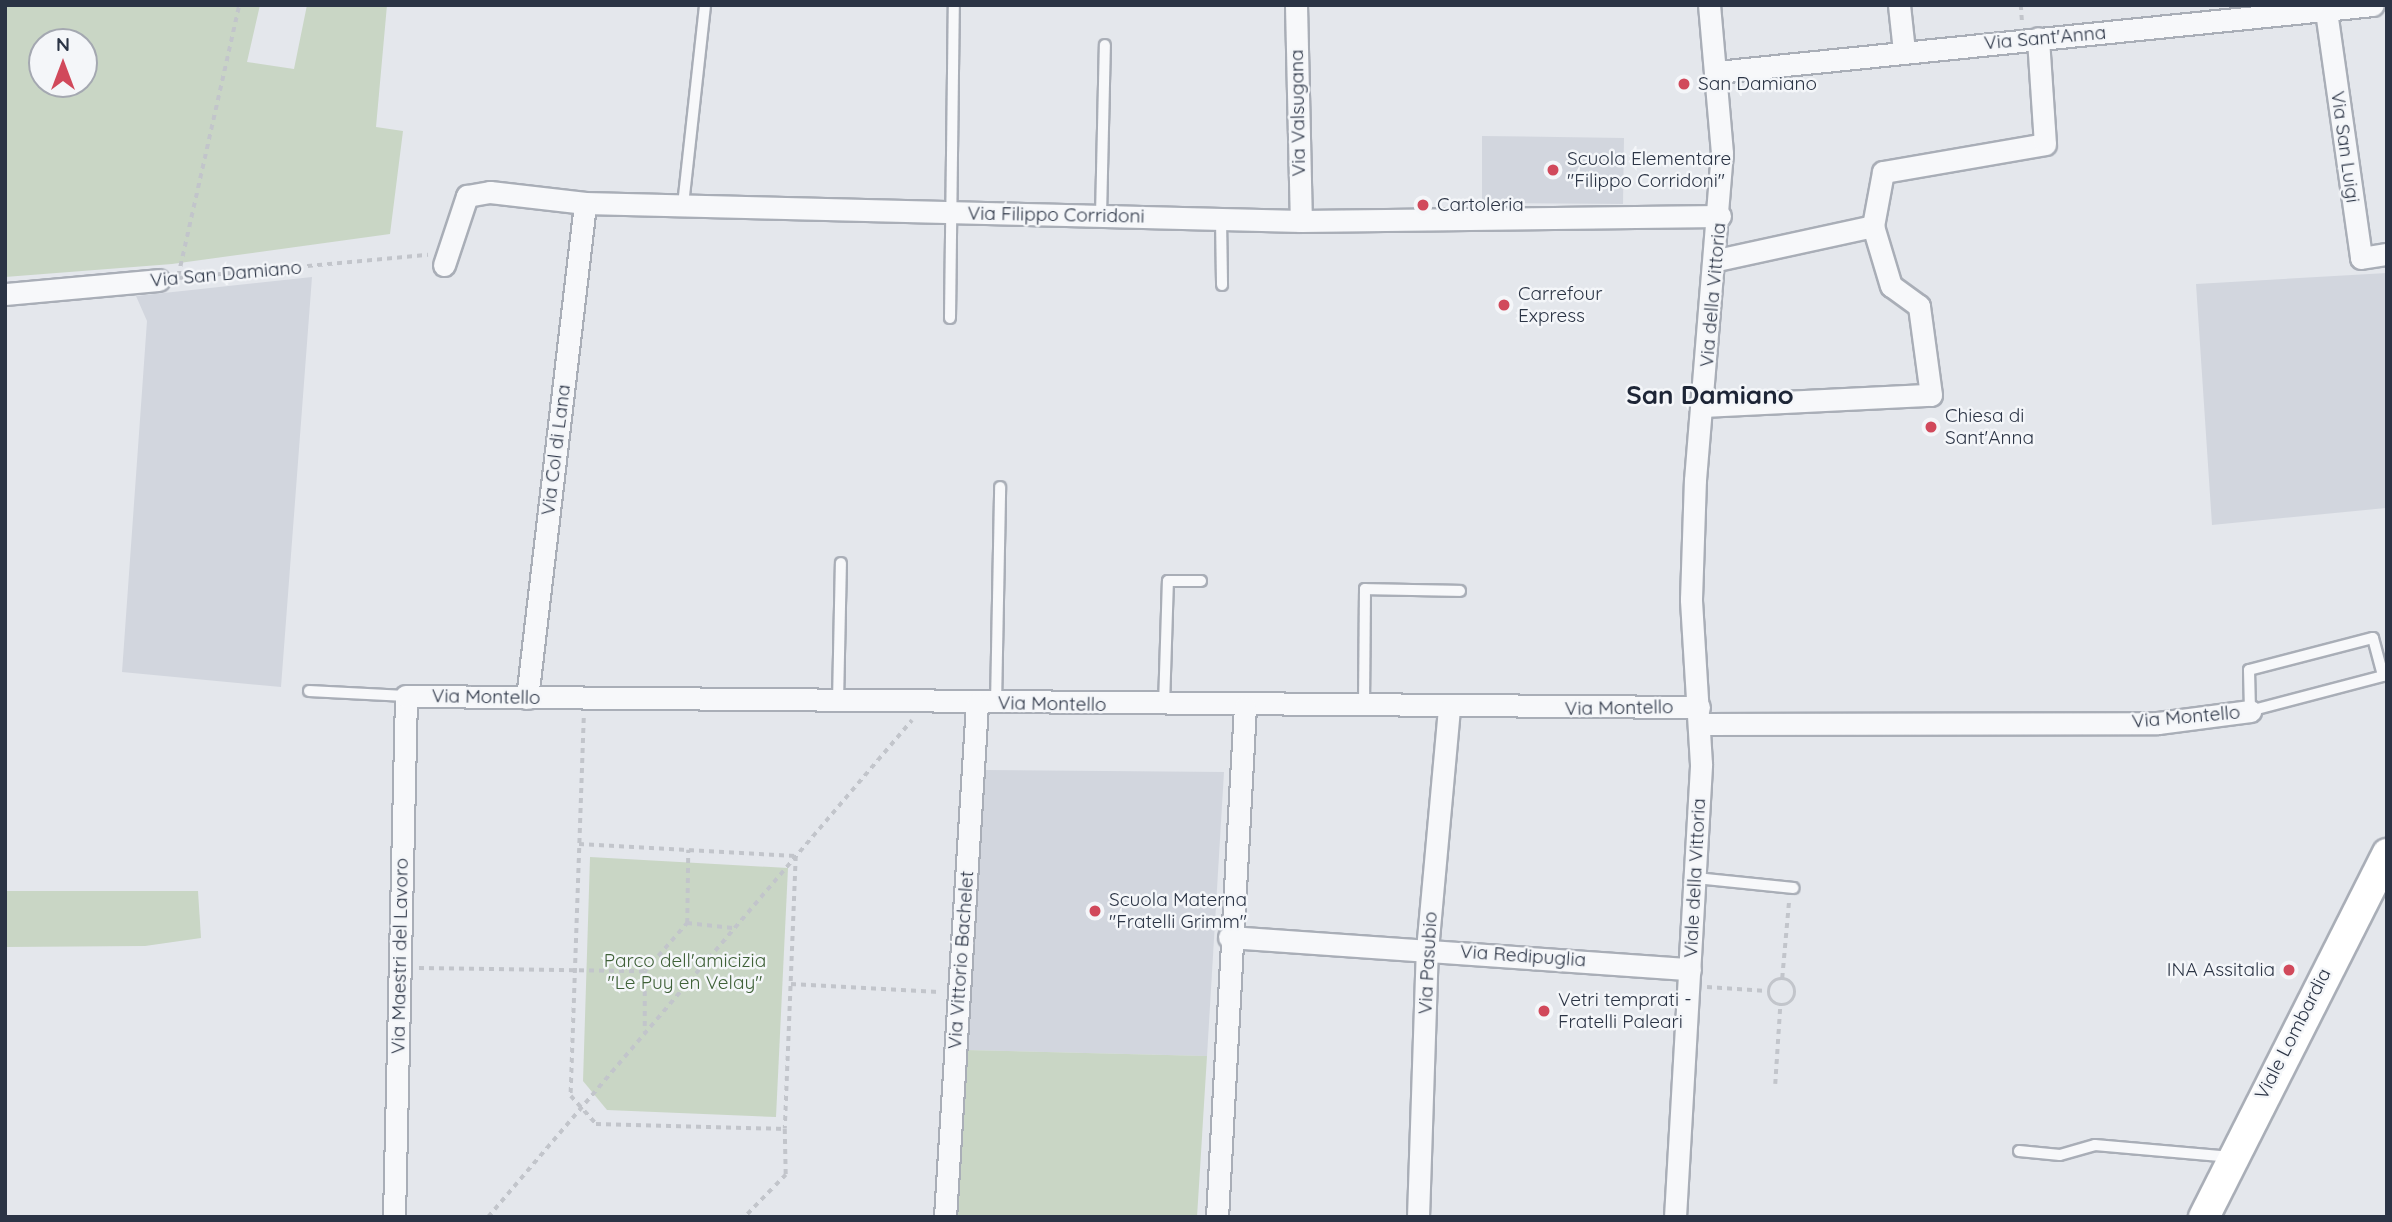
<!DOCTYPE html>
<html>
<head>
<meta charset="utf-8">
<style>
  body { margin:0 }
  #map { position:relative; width:2392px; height:1222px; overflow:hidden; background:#e4e7ec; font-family:Quicksand,sans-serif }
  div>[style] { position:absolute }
  .built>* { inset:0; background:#d2d6de }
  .green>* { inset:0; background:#c9d6c5 }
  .path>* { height:3.5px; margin-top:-1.75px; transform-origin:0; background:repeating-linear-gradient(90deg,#c2c5cb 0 5px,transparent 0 10px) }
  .path>.ring { margin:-1.75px; padding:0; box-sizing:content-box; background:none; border:3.5px solid #c2c5cb; border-radius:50% }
  .roads { filter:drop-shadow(2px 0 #a9aeb7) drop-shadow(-2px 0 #a9aeb7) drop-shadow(0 2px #a9aeb7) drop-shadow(0 -2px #a9aeb7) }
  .lane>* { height:10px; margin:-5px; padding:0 5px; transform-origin:5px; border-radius:5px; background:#f7f8fa }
  .street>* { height:21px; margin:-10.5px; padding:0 10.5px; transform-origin:10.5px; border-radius:10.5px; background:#f7f8fa }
  .secondary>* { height:30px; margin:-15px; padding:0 15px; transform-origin:15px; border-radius:15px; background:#fff }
  .dots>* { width:19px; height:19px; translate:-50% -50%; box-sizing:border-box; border:4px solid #f4f6f9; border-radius:50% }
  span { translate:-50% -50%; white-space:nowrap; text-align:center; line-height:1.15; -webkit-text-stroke:5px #f4f6f9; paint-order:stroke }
  .street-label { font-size:19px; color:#2b3445 }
  .poi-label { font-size:19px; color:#2b3445 }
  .left { translate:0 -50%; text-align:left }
  .right { translate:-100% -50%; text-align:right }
  .park-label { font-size:19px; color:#3f6138 }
  .district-label { font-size:26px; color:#1d2536; font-weight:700 }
  .frame { position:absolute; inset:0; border:7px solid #2b3445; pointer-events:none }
  .north { position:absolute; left:28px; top:28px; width:70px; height:70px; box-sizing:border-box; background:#f4f6f9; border:2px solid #a4a8b1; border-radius:50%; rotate:0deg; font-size:19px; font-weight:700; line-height:28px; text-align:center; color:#2b3445 }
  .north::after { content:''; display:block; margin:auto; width:24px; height:32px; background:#d1495b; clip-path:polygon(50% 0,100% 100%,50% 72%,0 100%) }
</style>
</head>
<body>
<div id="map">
  <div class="built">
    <i style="clip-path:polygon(1482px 136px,1624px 138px,1623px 204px,1482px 203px)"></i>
    <i style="clip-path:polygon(2387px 273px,2387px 567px,2386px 508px,2212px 525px,2196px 284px)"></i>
    <i style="clip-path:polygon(312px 277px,281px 687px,122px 672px,147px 321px,136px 296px)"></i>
    <i style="clip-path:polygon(984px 770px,1224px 772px,1207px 1056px,966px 1050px)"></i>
  </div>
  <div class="green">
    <i style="clip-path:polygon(evenodd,5px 5px,260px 5px,247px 62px,294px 69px,307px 5px,387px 5px,376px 127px,403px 131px,390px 234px,172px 264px,5px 277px,5px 5px,84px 42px,84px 84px,42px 84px,42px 42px,84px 42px)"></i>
    <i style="clip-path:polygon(590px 857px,788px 868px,776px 1117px,607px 1110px,583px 1081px)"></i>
    <i style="clip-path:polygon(5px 891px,198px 891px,201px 938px,145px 946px,5px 947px)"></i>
    <i style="clip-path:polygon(966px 1050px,1207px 1056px,1197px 1217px,955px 1217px)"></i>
  </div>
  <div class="path">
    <i style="left:2021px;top:5px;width:16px;rotate:86deg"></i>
    <i style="left:178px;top:276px;width:278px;rotate:-77.3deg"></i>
    <i style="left:178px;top:278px;width:251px;rotate:-5.3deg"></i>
    <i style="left:584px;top:718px;width:378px;rotate:92deg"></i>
    <i style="left:571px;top:1096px;width:38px;rotate:48deg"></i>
    <i style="left:596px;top:1124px;width:189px;rotate:1.5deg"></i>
    <i style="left:785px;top:1129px;width:46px;rotate:88.8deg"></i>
    <i style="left:786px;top:1175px;width:59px;rotate:134.3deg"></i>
    <i style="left:579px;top:844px;width:217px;rotate:3.2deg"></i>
    <i style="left:796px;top:856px;width:273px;rotate:92.3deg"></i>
    <i style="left:687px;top:923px;width:46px;rotate:6.2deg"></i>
    <i style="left:419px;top:968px;width:226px;rotate:0.8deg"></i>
    <i style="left:645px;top:971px;width:61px;rotate:90deg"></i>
    <i style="left:645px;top:971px;width:64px;rotate:-48.8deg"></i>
    <i style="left:687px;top:923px;width:73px;rotate:-89.2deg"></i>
    <i style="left:1782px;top:978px;width:78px;rotate:-84.9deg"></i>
    <i class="ring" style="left:1769px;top:979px;width:22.5px;height:22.5px"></i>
    <i style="left:791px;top:984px;width:148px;rotate:3.1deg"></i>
    <i style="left:1707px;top:987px;width:60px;rotate:3.8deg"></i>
    <i style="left:1775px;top:1084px;width:78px;rotate:-86.3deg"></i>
    <i style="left:488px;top:1217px;width:653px;rotate:-49.53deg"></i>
  </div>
  <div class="roads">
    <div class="lane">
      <i style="left:683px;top:205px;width:201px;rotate:-83.7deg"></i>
      <i style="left:1101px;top:216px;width:171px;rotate:-88.7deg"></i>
      <i style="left:1221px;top:219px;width:66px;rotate:89.1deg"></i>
      <i style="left:950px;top:318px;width:313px;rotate:-89.3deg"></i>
      <i style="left:2373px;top:638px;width:39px;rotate:75deg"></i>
      <i style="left:2383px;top:676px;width:138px;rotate:165.3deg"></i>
      <i style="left:2250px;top:711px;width:41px;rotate:-91.4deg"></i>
      <i style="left:2249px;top:670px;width:128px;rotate:-14.5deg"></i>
      <i style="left:309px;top:691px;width:97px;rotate:3deg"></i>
      <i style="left:838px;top:702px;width:139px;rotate:-88.8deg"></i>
      <i style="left:996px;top:704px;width:217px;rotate:-88.9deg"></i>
      <i style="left:1364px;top:705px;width:116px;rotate:-89.5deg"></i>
      <i style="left:1365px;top:589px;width:95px;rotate:1.2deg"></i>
      <i style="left:1164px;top:706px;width:125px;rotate:-88.2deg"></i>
      <i style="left:1168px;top:581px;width:33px"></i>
      <i style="left:1696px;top:878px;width:98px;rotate:5.9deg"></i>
      <i style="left:2019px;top:1151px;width:41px;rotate:5.6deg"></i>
      <i style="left:2060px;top:1155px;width:36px;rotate:-16deg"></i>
      <i style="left:2095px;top:1145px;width:137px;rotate:5deg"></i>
    </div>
    <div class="street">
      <i style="left:1296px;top:5px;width:216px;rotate:88.7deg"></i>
      <i style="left:1899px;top:5px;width:46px;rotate:83.8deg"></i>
      <i style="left:2326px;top:11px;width:249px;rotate:81.9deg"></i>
      <i style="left:2361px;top:258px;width:26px;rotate:-9deg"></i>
      <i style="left:1717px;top:72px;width:659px;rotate:-5.83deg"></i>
      <i style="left:1717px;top:260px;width:160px;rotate:-12.3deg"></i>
      <i style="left:444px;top:265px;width:73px;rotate:-71.6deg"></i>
      <i style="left:467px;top:196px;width:23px;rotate:-10deg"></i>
      <i style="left:490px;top:192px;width:96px;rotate:6.6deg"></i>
      <i style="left:585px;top:203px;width:716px;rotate:1.44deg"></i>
      <i style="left:1301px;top:221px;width:419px;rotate:-0.7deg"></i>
      <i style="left:5px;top:294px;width:154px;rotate:-5.2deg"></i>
      <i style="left:1703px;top:406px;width:228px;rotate:-2.8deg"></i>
      <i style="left:1931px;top:395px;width:90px;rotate:-97.7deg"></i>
      <i style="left:1919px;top:306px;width:34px;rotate:-144deg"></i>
      <i style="left:1891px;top:286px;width:63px;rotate:-106.7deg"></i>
      <i style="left:1873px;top:226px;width:55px;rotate:-79.5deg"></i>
      <i style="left:1883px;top:172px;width:164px;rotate:-9.8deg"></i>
      <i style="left:2045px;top:144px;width:106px;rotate:-93.8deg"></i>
      <i style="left:527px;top:698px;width:498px;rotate:-83.3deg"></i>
      <i style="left:1701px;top:724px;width:457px;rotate:-0.1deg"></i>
      <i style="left:2158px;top:723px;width:93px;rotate:-7.4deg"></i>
      <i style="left:1229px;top:937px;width:462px;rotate:4deg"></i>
      <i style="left:394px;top:1217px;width:521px;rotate:-88.68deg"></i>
      <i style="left:406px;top:696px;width:1293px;rotate:0.49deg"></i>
      <i style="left:945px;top:1217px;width:514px;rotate:-86.43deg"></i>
      <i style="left:1217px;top:1217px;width:511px;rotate:-86.86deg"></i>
      <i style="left:1418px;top:1217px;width:267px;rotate:-88.1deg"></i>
      <i style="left:1427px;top:950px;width:241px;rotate:-84.8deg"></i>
      <i style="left:1675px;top:1217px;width:454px;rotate:-86.7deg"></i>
      <i style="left:1701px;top:764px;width:165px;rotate:-93.5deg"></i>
      <i style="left:1691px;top:599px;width:119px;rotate:-88.1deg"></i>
      <i style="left:1695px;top:480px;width:328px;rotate:-85.3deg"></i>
      <i style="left:1722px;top:153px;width:149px;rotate:-95deg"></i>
    </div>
    <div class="secondary">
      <i style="left:2204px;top:1217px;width:407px;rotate:-63.2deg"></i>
    </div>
  </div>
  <div class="dots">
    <i style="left:1684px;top:84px;background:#d1495b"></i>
    <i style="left:1553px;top:170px;background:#d1495b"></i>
    <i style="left:1423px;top:205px;background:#d1495b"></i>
    <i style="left:1504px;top:305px;background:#d1495b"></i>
    <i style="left:1931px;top:427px;background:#d1495b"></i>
    <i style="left:1095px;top:911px;background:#d1495b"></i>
    <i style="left:2289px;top:970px;background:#d1495b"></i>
    <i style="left:1544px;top:1011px;background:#d1495b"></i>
  </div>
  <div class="street-label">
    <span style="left:2045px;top:38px;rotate:-5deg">Via Sant'Anna</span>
    <span style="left:1298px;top:113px;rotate:-91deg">Via Valsugana</span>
    <span style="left:2345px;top:147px;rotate:82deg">Via San Luigi</span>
    <span style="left:1056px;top:215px;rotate:1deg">Via Filippo Corridoni</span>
    <span style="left:226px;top:274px;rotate:-5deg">Via San Damiano</span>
    <span style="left:1713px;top:295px;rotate:-85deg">Via della Vittoria</span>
    <span style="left:556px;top:450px;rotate:-83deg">Via Col di Lana</span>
    <span style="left:486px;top:697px;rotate:1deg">Via Montello</span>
    <span style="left:1052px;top:704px;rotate:1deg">Via Montello</span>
    <span style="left:1619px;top:708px;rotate:-1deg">Via Montello</span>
    <span style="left:2186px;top:717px;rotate:-5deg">Via Montello</span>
    <span style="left:1695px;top:878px;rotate:-87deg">Viale della Vittoria</span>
    <span style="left:400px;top:956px;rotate:-89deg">Via Maestri del Lavoro</span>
    <span style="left:1523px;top:956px;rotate:4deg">Via Redipuglia</span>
    <span style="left:961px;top:960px;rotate:-86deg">Via Vittorio Bachelet</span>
    <span style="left:1428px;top:963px;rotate:-87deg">Via Pasubio</span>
    <span style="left:2293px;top:1034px;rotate:-63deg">Viale Lombardia</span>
  </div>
  <div class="poi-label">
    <span class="left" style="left:1698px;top:84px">San Damiano</span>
    <span class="left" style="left:1567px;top:170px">Scuola Elementare<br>"Filippo Corridoni"</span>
    <span class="left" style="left:1437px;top:205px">Cartoleria</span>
    <span class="left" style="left:1518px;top:305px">Carrefour<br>Express</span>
    <span class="left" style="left:1945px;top:427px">Chiesa di<br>Sant'Anna</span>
    <span class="left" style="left:1109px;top:911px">Scuola Materna<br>"Fratelli Grimm"</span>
    <span class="right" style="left:2275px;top:970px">INA Assitalia</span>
    <span class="left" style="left:1558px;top:1011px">Vetri temprati -<br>Fratelli Paleari</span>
  </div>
  <div class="park-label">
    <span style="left:685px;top:972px">Parco dell'amicizia<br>"Le Puy en Velay"</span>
  </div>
  <div class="district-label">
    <span style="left:1710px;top:395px">San Damiano</span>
  </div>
  <div class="frame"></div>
  <div class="north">N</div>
</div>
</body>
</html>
